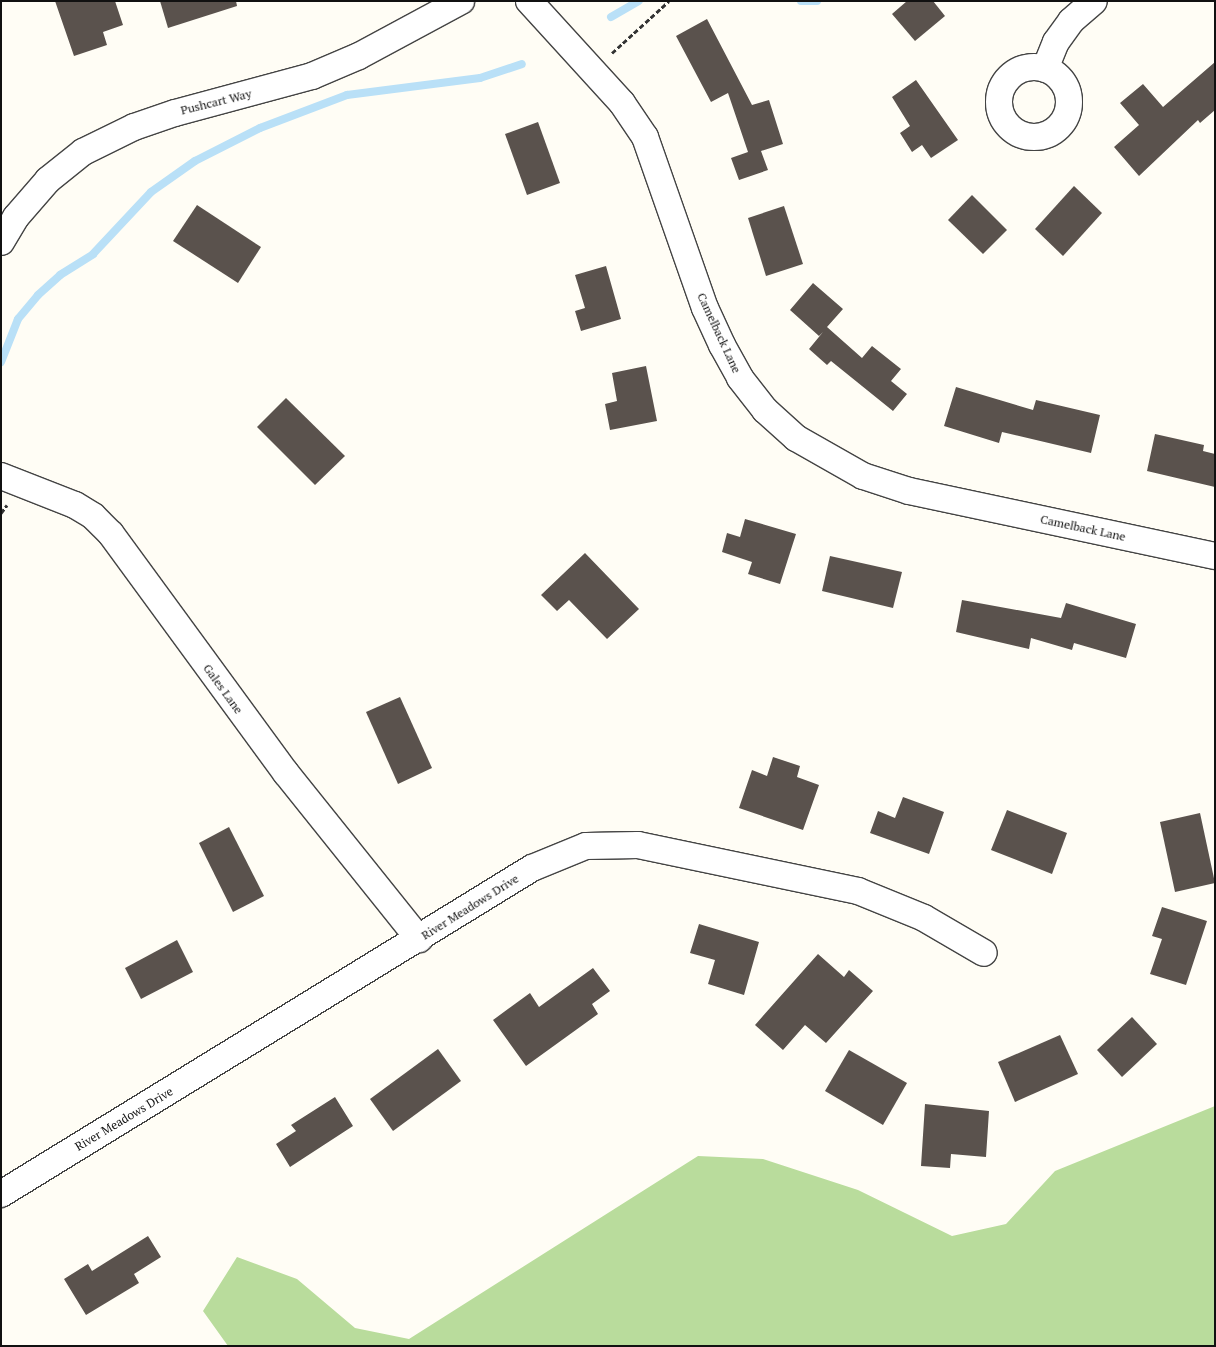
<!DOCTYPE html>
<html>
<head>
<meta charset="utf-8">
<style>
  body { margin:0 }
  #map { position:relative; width:1216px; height:1347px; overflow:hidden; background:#fffdf5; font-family:"PT Serif",serif }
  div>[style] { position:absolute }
  .forest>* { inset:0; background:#b9dc9c }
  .stream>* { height:8px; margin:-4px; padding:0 4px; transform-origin:4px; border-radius:4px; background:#b9e0f7 }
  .building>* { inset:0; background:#5a524d }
  .path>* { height:3px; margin-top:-1.5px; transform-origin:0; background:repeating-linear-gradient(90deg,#333 0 5px,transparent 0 7.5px) }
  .roads { filter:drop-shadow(1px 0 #444) drop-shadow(-1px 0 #444) drop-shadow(0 1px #444) drop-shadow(0 -1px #444) }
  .minor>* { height:26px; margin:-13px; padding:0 13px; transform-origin:13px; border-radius:13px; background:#fff }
  .minor>.ring { margin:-13px; padding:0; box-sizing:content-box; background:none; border:26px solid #fff; border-radius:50% }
  span { translate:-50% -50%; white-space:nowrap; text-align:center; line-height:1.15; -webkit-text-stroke:5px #fff; paint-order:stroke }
  .street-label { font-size:12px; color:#111 }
  .frame { position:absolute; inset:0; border:2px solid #111; pointer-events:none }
</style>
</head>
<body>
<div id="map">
  <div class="forest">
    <i style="clip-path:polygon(1215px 1106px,1215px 1346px,228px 1346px,203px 1311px,237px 1257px,297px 1279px,355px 1328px,409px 1339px,698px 1156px,763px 1159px,858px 1190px,952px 1236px,1006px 1224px,1055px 1171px)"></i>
  </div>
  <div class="stream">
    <i style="left:801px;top:1px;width:16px"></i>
    <i style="left:611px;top:17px;width:32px;rotate:-30deg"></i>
    <i style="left:1px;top:362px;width:46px;rotate:-68.4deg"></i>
    <i style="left:18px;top:319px;width:31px;rotate:-50deg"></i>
    <i style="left:38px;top:295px;width:30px;rotate:-42deg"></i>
    <i style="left:60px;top:275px;width:39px;rotate:-32deg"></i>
    <i style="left:93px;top:254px;width:85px;rotate:-46.9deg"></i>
    <i style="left:151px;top:192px;width:54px;rotate:-35.2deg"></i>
    <i style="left:195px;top:161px;width:73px;rotate:-26.9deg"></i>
    <i style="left:260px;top:128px;width:93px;rotate:-20.8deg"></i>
    <i style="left:347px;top:95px;width:134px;rotate:-7.3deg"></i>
    <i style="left:480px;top:78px;width:44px;rotate:-18.4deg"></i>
  </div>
  <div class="building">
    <i style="clip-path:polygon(55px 1px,115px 1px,123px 25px,103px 32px,107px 45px,74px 56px)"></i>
    <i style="clip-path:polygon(160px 1px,236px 1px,237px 6px,168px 28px)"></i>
    <i style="clip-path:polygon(907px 1px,933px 1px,945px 16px,915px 41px,892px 14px)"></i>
    <i style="clip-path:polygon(707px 19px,752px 105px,769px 100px,783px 144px,761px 151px,768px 170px,739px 180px,731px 158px,748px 152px,728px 93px,711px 102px,676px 36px)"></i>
    <i style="clip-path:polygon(1215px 62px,1215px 110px,1200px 123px,1198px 120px,1139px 176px,1114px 147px,1139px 125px,1120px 103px,1143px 84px,1163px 107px)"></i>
    <i style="clip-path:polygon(916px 80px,958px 140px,931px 158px,922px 145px,912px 152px,900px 133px,910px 126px,892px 97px)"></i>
    <i style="clip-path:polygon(538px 122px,560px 183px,527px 195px,505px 134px)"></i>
    <i style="clip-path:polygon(1074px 186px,1102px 213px,1063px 256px,1035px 229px)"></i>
    <i style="clip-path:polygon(972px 195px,1007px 230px,983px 254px,948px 220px)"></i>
    <i style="clip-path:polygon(197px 205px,261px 247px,238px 283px,173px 241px)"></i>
    <i style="clip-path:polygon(784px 206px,803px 264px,766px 276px,748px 218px)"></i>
    <i style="clip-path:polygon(606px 266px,621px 319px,581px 331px,575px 311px,585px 308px,575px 275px)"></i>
    <i style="clip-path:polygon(813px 283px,843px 309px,827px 327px,862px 358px,872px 346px,901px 369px,891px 381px,907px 394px,893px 411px,831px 361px,827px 365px,809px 349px,823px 332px,819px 336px,790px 310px)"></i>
    <i style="clip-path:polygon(646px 366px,657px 421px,610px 430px,605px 404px,617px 401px,612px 373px)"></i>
    <i style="clip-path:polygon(956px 387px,1033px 410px,1036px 400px,1100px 415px,1091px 453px,1002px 432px,999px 443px,944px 426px)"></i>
    <i style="clip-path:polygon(286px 398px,345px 456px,315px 485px,257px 427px)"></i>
    <i style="clip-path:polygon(1155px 434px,1204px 445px,1203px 451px,1215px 454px,1215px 487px,1147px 471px)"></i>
    <i style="clip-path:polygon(745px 519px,796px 534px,780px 584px,748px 574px,752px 562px,722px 552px,727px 533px,740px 537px)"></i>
    <i style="clip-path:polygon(585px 553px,639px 609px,607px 639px,569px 600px,557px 611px,541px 595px)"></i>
    <i style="clip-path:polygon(830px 556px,902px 572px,893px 608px,822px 591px)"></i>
    <i style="clip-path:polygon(962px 600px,1061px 618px,1066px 603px,1136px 624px,1126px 658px,1074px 643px,1072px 650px,1031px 638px,1029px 649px,956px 632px)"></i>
    <i style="clip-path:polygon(400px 697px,432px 768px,398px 784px,366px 712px)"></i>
    <i style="clip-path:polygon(773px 757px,800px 766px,797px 777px,819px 785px,803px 830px,739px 808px,752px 770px,767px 776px)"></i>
    <i style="clip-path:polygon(903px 797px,944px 812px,929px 854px,870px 833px,878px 811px,895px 818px)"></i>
    <i style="clip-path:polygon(1007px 810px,1067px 833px,1052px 874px,991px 850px)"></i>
    <i style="clip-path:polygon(1200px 813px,1215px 883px,1175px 892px,1160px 822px)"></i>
    <i style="clip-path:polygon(229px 827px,264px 896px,233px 912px,199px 843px)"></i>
    <i style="clip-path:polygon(1162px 907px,1207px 921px,1186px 985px,1150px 974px,1162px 939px,1152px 936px)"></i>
    <i style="clip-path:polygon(699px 924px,759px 942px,744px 995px,708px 984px,715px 960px,690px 953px)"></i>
    <i style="clip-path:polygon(177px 940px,193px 972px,141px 999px,125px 968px)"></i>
    <i style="clip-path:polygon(818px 954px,844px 977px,849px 970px,873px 991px,826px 1043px,805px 1025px,783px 1050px,755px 1025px)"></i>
    <i style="clip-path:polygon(593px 968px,610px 991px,592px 1004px,598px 1014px,526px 1066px,493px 1020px,530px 993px,539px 1007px)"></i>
    <i style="clip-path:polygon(1132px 1017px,1157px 1044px,1122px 1077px,1097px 1050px)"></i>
    <i style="clip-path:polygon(1060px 1035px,1078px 1074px,1015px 1102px,998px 1062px)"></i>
    <i style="clip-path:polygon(438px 1049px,461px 1081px,393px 1131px,370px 1099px)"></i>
    <i style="clip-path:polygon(849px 1050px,907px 1083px,883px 1125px,825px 1091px)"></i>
    <i style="clip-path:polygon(335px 1097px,353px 1126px,290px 1167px,276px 1144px,296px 1131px,291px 1125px)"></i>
    <i style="clip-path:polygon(925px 1104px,989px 1111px,986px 1157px,951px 1154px,950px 1168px,921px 1166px)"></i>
    <i style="clip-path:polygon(148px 1236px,161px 1257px,134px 1274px,139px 1283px,86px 1315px,64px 1279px,88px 1264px,92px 1271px)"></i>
  </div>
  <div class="path">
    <i style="left:612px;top:53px;width:77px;rotate:-42.4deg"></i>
    <i style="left:1px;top:513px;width:10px;rotate:-53deg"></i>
  </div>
  <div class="roads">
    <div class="minor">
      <i style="left:529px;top:1px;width:138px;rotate:47.6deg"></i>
      <i style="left:622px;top:103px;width:41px;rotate:55.9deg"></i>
      <i style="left:645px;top:137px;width:181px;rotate:70.7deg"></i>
      <i style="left:705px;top:308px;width:41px;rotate:65.3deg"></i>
      <i style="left:722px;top:345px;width:38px;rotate:61deg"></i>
      <i style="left:740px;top:378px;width:41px;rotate:52deg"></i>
      <i style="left:765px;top:410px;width:42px;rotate:42.1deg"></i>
      <i style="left:796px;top:438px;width:77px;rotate:29.6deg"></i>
      <i style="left:863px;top:476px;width:48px;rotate:18.1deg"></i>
      <i style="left:909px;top:491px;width:313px;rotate:12deg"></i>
      <i class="ring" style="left:999px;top:67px;width:44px;height:44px"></i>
      <i style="left:1045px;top:69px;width:29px;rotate:-68deg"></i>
      <i style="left:1056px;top:42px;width:26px;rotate:-54deg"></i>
      <i style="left:1071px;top:21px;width:30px;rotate:-41deg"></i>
      <i style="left:1px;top:242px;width:29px;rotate:-59deg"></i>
      <i style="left:16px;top:217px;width:49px;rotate:-49.1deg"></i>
      <i style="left:48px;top:180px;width:45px;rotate:-38.7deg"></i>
      <i style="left:83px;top:152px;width:57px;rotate:-26.1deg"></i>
      <i style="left:134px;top:127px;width:43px;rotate:-18.9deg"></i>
      <i style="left:175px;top:113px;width:142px;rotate:-15.1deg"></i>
      <i style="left:312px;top:76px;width:51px;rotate:-23.1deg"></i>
      <i style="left:359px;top:56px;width:116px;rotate:-28.3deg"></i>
      <i style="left:1px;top:476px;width:79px;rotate:21.4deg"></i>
      <i style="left:75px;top:505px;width:21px;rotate:31deg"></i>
      <i style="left:93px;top:516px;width:25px;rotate:45deg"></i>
      <i style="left:111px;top:534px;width:296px;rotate:53.8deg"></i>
      <i style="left:286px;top:773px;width:213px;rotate:51.3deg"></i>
      <i style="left:1px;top:1194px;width:623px;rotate:-31.55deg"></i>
      <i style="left:532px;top:868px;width:58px;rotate:-22.2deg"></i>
      <i style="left:586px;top:846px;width:52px;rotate:-1.1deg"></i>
      <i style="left:638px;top:845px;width:225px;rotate:11.8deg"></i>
      <i style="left:858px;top:891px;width:71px;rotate:22.2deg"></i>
      <i style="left:924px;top:918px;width:69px;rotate:30.3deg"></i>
    </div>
  </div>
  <div class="street-label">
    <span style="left:216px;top:102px;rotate:-14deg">Pushcart Way</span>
    <span style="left:719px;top:333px;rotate:65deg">Camelback Lane</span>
    <span style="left:1083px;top:528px;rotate:12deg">Camelback Lane</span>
    <span style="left:223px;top:689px;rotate:54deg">Gales Lane</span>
    <span style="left:470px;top:907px;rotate:-32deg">River Meadows Drive</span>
    <span style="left:124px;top:1119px;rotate:-31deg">River Meadows Drive</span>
  </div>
  <div class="frame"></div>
</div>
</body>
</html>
